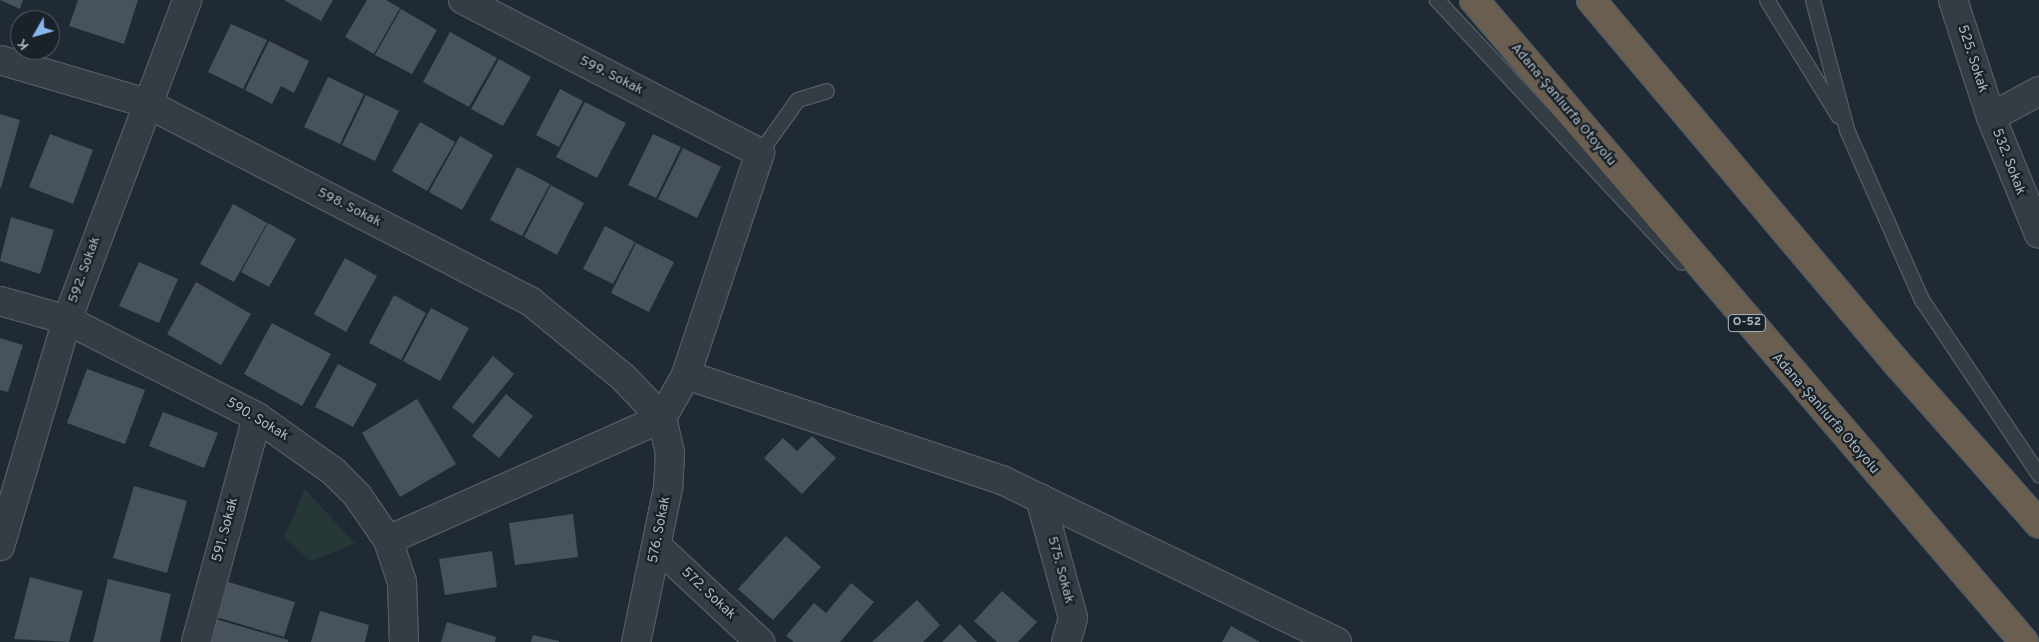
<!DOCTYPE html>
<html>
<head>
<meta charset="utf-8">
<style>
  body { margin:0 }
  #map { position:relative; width:2039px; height:642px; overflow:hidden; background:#202a34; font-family:Overpass,sans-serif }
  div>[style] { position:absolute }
  .green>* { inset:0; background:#253837 }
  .building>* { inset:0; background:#47525d }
  .roads { filter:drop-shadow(1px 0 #515a62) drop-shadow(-1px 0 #515a62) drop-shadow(0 1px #515a62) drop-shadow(0 -1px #515a62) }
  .service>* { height:14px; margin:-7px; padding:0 7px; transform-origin:7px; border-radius:7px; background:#343c44 }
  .minor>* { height:28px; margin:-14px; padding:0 14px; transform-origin:14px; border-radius:14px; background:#343c44 }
  .tertiary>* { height:28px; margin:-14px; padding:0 14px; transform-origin:14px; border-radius:14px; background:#343c44 }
  .motorway>* { height:28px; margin:-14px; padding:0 14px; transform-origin:14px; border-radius:14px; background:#6a5e51 }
  span { translate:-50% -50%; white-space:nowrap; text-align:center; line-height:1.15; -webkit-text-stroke:4.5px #192129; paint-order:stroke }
  .shield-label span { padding:1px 4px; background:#192129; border:1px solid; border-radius:4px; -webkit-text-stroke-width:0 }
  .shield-label { font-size:12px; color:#aeb7c1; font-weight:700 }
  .street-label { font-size:14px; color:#aeb7c1 }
  .north { position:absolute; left:10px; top:10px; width:50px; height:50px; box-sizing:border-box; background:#192129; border:1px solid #555d66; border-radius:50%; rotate:232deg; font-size:14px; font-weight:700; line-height:20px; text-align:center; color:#aeb7c1 }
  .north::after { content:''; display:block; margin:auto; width:18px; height:22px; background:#86b7ee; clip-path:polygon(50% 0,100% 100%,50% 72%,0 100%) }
</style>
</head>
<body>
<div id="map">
  <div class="green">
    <i style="clip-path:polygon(305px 489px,355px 544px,310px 561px,284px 537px)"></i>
  </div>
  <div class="building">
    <i style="clip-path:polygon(0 0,23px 0,20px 9px)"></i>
    <i style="clip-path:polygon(78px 0,138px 0,124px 44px,69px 26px)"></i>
    <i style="clip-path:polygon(284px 0,333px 0,321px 21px)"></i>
    <i style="clip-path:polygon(367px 0,386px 0,400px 8px,374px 54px,345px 37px)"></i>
    <i style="clip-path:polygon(401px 9px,437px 30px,412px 74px,375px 55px)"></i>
    <i style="clip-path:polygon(231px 24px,267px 40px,243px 89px,208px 72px)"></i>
    <i style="clip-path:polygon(450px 32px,497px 58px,469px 107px,423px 82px)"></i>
    <i style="clip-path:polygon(269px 41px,309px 61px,294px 93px,281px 86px,272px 104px,245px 90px)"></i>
    <i style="clip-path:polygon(499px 59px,531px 77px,503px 126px,471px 109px)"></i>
    <i style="clip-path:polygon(328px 77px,364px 94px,340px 144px,304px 127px)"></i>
    <i style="clip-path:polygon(560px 89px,583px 101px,559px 147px,536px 135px)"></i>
    <i style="clip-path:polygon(366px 95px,399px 111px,375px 161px,342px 145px)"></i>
    <i style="clip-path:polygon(585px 102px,626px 123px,597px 178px,556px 157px)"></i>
    <i style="clip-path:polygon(0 114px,20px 120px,1px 188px,0 188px)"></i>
    <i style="clip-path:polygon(420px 122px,455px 142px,427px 191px,392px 171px)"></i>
    <i style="clip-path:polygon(50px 134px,93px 150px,73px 204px,29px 187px)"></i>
    <i style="clip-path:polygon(653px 134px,681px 147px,656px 198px,628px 185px)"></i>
    <i style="clip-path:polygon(460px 136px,493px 155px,462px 210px,429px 192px)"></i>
    <i style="clip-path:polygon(683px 148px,721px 167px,697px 218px,658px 199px)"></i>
    <i style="clip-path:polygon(517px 167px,550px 184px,522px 236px,490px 220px)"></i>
    <i style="clip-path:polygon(551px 185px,584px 203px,557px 255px,524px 237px)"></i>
    <i style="clip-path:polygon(233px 204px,267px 223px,234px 282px,200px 264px)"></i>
    <i style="clip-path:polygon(11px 217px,54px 230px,40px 274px,0 261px)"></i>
    <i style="clip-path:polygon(268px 223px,296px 239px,269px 287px,241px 272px)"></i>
    <i style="clip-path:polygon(605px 226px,635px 242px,613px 284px,583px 269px)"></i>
    <i style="clip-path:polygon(636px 243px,674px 262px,649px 312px,611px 293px)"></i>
    <i style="clip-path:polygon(345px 258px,377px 276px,346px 332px,314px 314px)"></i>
    <i style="clip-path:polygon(139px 262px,178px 279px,159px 323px,119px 306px)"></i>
    <i style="clip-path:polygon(196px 282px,251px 314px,221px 365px,167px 334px)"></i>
    <i style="clip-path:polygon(394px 295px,426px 313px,401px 360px,369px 343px)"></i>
    <i style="clip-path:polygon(431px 308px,469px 328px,440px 381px,403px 361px)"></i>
    <i style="clip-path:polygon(272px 323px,331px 354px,302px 406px,244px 374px)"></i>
    <i style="clip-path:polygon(0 338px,23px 345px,8px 392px,0 390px)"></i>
    <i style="clip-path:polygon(493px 356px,514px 374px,473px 424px,452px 407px)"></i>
    <i style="clip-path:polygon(338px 364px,377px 384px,353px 427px,315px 407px)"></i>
    <i style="clip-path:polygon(87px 369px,145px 390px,125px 444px,67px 423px)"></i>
    <i style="clip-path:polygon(506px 394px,533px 416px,499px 458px,472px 436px)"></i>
    <i style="clip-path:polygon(417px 399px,456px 464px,400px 497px,362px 433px)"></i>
    <i style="clip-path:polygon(163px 412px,218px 433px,204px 468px,149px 446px)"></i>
    <i style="clip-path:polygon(812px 436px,836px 458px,802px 494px,764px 458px,783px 438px,797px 451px)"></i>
    <i style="clip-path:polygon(134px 486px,187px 501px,167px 573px,113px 558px)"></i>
    <i style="clip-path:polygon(573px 514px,578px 557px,515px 565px,509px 523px)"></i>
    <i style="clip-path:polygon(786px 536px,821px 567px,773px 620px,738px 589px)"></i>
    <i style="clip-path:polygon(492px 551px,497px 587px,445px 595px,439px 559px)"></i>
    <i style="clip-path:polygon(30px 577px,83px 591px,69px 642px,14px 639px)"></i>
    <i style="clip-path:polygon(108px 579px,171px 594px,160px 642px,93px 642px)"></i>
    <i style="clip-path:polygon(225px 581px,295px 602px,284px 637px,216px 617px)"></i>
    <i style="clip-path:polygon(851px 583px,874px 602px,840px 642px,794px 642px,786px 636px,814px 603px,826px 613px)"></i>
    <i style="clip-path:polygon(1002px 591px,1037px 622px,1018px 642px,997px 642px,974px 621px)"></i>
    <i style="clip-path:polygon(917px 600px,940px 625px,923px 642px,872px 642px)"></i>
    <i style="clip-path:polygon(320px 611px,369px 625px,365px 642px,311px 642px)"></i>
    <i style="clip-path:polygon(215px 619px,288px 640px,288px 642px,208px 642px)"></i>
    <i style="clip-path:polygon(447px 622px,496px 637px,495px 642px,441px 642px)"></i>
    <i style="clip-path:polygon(960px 624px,977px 642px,942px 642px)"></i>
    <i style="clip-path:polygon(1231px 626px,1260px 642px,1222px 642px)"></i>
    <i style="clip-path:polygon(533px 635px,559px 641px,559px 642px,531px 642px)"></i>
  </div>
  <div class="roads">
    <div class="service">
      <i style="left:1437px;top:0;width:359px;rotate:47deg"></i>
      <i style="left:1767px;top:0;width:137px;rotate:58.4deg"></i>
      <i style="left:1813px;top:0;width:134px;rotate:75.3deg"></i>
      <i style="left:1847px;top:130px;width:186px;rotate:66.2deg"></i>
      <i style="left:1922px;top:300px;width:211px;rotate:56.2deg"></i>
      <i style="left:760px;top:153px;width:65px;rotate:-54.4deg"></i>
      <i style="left:798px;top:100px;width:30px;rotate:-17deg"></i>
    </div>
    <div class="minor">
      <i style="left:1953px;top:0;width:123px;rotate:72deg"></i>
      <i style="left:1991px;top:117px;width:126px;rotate:67.7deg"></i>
      <i style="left:1991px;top:117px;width:55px;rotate:-28.4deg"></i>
      <i style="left:0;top:301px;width:70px;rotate:15.8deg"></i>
      <i style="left:67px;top:320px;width:213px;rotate:27deg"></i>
      <i style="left:257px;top:417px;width:95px;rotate:35.5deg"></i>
      <i style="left:334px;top:472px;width:33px;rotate:45deg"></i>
      <i style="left:357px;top:495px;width:55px;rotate:55.4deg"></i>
      <i style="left:388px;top:540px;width:44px;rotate:71.6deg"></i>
      <i style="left:402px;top:582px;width:60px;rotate:88.1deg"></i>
      <i style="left:686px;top:375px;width:333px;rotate:18.4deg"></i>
      <i style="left:1002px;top:480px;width:372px;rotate:25.8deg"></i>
      <i style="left:1040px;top:498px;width:124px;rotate:74.6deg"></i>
      <i style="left:1073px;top:618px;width:25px;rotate:106deg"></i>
      <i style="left:388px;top:540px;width:300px;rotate:-24deg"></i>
      <i style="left:662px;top:418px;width:49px;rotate:-60.8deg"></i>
      <i style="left:686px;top:375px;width:234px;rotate:-71.6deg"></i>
      <i style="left:760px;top:153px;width:334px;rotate:-152.7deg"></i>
      <i style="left:0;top:546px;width:236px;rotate:-73.5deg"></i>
      <i style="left:67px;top:320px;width:342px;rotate:-69.4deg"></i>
      <i style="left:657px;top:546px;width:141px;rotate:43deg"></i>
      <i style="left:196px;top:642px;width:233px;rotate:-74.8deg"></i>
    </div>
    <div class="tertiary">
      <i style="left:0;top:60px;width:152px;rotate:16.4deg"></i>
      <i style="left:146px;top:103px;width:432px;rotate:27.3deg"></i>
      <i style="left:530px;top:301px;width:120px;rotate:39.3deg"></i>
      <i style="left:623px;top:377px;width:57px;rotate:46.4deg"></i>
      <i style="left:662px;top:418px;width:35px;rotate:77deg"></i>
      <i style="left:670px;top:452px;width:36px;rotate:93deg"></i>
      <i style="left:668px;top:488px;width:157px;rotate:101.7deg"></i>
    </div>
    <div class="motorway">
      <i style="left:1474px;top:0;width:845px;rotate:49.41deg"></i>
      <i style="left:1591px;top:0;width:472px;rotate:49.9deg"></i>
      <i style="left:1895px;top:361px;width:217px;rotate:48.5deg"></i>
    </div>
  </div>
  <div class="shield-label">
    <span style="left:1747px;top:323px">O-52</span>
  </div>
  <div class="street-label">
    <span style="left:1972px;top:59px;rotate:72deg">525. Sokak</span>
    <span style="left:611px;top:76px;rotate:27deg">599. Sokak</span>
    <span style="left:1563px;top:105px;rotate:50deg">Adana-Şanlıurfa Otoyolu</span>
    <span style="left:2008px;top:162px;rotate:69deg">532. Sokak</span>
    <span style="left:349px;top:208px;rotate:27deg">598. Sokak</span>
    <span style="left:85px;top:270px;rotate:-70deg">592. Sokak</span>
    <span style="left:1825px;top:414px;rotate:49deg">Adana-Şanlıurfa Otoyolu</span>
    <span style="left:257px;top:420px;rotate:31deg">590. Sokak</span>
    <span style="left:226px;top:530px;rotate:-75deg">591. Sokak</span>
    <span style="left:660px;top:530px;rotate:-79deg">576. Sokak</span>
    <span style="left:1060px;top:570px;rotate:75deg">575. Sokak</span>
    <span style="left:708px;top:594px;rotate:43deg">572. Sokak</span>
  </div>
  <div class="north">K</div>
</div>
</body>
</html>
